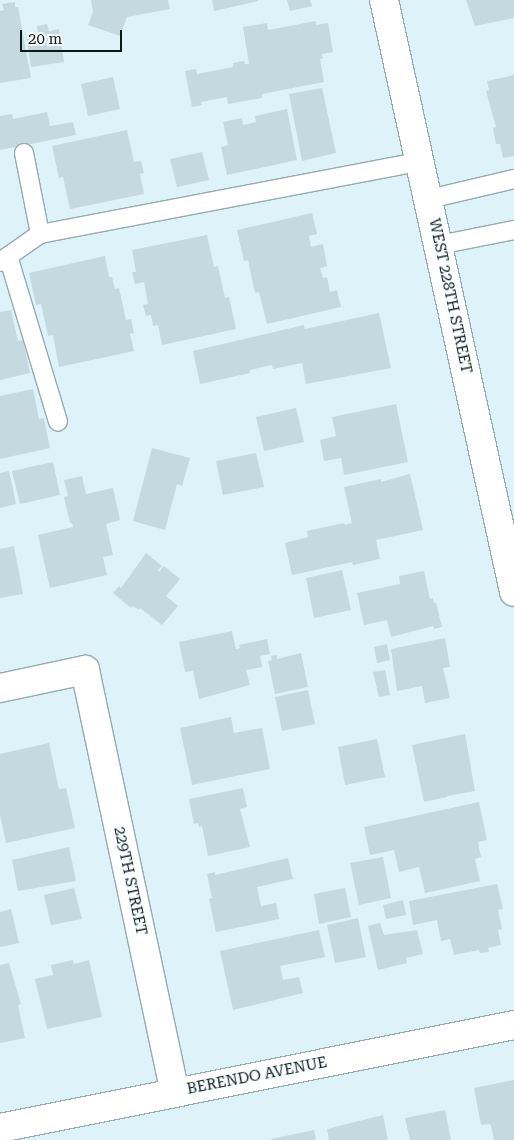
<!DOCTYPE html>
<html>
<head>
<meta charset="utf-8">
<style>
  body { margin:0 }
  #map { position:relative; width:514px; height:1140px; overflow:hidden; background:#def3f9; font-family:"Roboto Serif",serif }
  div>[style] { position:absolute }
  .building>* { inset:0; background:#c4d9e0 }
  .roads { filter:drop-shadow(1px 0 #96aab0) drop-shadow(-1px 0 #96aab0) drop-shadow(0 1px #96aab0) drop-shadow(0 -1px #96aab0) }
  .service>* { height:18px; margin:-9px; padding:0 9px; transform-origin:9px; border-radius:9px; background:#fff }
  .minor>* { height:28px; margin:-14px; padding:0 14px; transform-origin:14px; border-radius:14px; background:#fff }
  .tertiary>* { height:28px; margin:-14px; padding:0 14px; transform-origin:14px; border-radius:14px; background:#fff }
  span { translate:-50% -50%; white-space:nowrap; text-align:center; line-height:1.15; -webkit-text-stroke:4px #f8fdfe; paint-order:stroke }
  .street-label { font-size:15px; color:#0f1719 }
  .scale { position:absolute; left:20px; top:30px; width:102px; height:22px; box-sizing:border-box; border:2px solid #0f1719; border-top:0; padding-left:6px; font-size:15px; line-height:18px; white-space:nowrap; color:#0f1719; -webkit-text-stroke:4px #f8fdfe; paint-order:stroke }
</style>
</head>
<body>
<div id="map">
  <div class="building">
    <i style="clip-path:polygon(91px 0,168px 0,170px 9px,127px 17px,120px 36px,88px 25px,93px 12px)"></i>
    <i style="clip-path:polygon(212px 0,258px 0,258px 1px,214px 11px)"></i>
    <i style="clip-path:polygon(287px 0,310px 0,312px 6px,290px 11px)"></i>
    <i style="clip-path:polygon(466px 0,514px 0,514px 18px,475px 26px)"></i>
    <i style="clip-path:polygon(15px 2px,15px 7px,18px 7px,31px 78px,0 83px,0 11px,4px 10px,2px 4px)"></i>
    <i style="clip-path:polygon(316px 21px,316px 25px,328px 23px,333px 52px,322px 54px,323px 58px,320px 59px,324px 82px,262px 94px,262px 98px,228px 104px,227px 97px,201px 102px,202px 105px,192px 107px,185px 71px,196px 69px,197px 74px,233px 67px,233px 63px,244px 61px,245px 64px,249px 64px,243px 27px,267px 23px,268px 30px)"></i>
    <i style="clip-path:polygon(47px 24px,49px 31px,59px 29px,64px 62px,31px 67px,26px 35px,38px 33px,37px 26px)"></i>
    <i style="clip-path:polygon(514px 75px,514px 156px,503px 158px,500px 144px,496px 144px,493px 128px,496px 127px,486px 91px,489px 90px,487px 81px)"></i>
    <i style="clip-path:polygon(113px 77px,120px 109px,88px 116px,81px 84px)"></i>
    <i style="clip-path:polygon(322px 88px,336px 153px,302px 161px,289px 94px)"></i>
    <i style="clip-path:polygon(287px 109px,297px 160px,227px 175px,221px 147px,228px 145px,223px 122px,242px 118px,243px 125px,256px 122px,255px 116px)"></i>
    <i style="clip-path:polygon(47px 112px,50px 126px,73px 122px,76px 135px,0 150px,0 116px,12px 114px,13px 119px)"></i>
    <i style="clip-path:polygon(127px 130px,134px 162px,141px 161px,144px 173px,140px 174px,144px 194px,70px 209px,63px 177px,59px 178px,52px 146px)"></i>
    <i style="clip-path:polygon(202px 152px,209px 180px,177px 187px,170px 159px)"></i>
    <i style="clip-path:polygon(312px 213px,317px 234px,309px 236px,311px 247px,323px 244px,327px 266px,320px 268px,323px 278px,327px 277px,330px 292px,337px 290px,341px 307px,267px 324px,259px 292px,255px 293px,248px 260px,244px 261px,237px 230px)"></i>
    <i style="clip-path:polygon(207px 235px,214px 267px,218px 266px,225px 298px,229px 297px,236px 329px,162px 345px,158px 325px,153px 326px,151px 315px,146px 316px,143px 305px,148px 304px,144px 282px,135px 284px,132px 272px,136px 272px,132px 250px)"></i>
    <i style="clip-path:polygon(105px 256px,109px 277px,112px 277px,115px 289px,119px 288px,126px 320px,131px 319px,134px 333px,130px 334px,134px 351px,59px 367px,53px 335px,48px 336px,41px 304px,36px 305px,29px 273px)"></i>
    <i style="clip-path:polygon(11px 310px,18px 341px,23px 340px,30px 373px,0 380px,0 312px)"></i>
    <i style="clip-path:polygon(379px 313px,391px 368px,306px 384px,302px 363px,273px 369px,272px 365px,250px 370px,250px 373px,200px 384px,193px 351px,304px 325px,305px 329px)"></i>
    <i style="clip-path:polygon(33px 389px,39px 419px,44px 418px,50px 448px,0 459px,0 396px)"></i>
    <i style="clip-path:polygon(396px 404px,408px 462px,344px 475px,341px 458px,324px 461px,320px 440px,336px 436px,332px 417px)"></i>
    <i style="clip-path:polygon(296px 408px,304px 442px,264px 451px,256px 417px)"></i>
    <i style="clip-path:polygon(152px 448px,190px 458px,182px 486px,177px 484px,165px 530px,133px 521px)"></i>
    <i style="clip-path:polygon(256px 453px,264px 487px,223px 495px,216px 461px)"></i>
    <i style="clip-path:polygon(53px 462px,60px 495px,20px 504px,12px 471px)"></i>
    <i style="clip-path:polygon(9px 471px,16px 504px,0 508px,0 473px)"></i>
    <i style="clip-path:polygon(410px 474px,423px 530px,376px 540px,380px 559px,353px 565px,352px 562px,292px 575px,285px 543px,308px 537px,307px 531px,344px 523px,345px 525px,352px 523px,344px 487px,381px 479px,381px 482px)"></i>
    <i style="clip-path:polygon(82px 476px,86px 494px,113px 488px,120px 520px,106px 524px,113px 555px,103px 557px,107px 575px,50px 588px,38px 535px,73px 527px,72px 523px,70px 523px,64px 497px,68px 496px,64px 480px)"></i>
    <i style="clip-path:polygon(14px 546px,23px 594px,0 598px,0 549px)"></i>
    <i style="clip-path:polygon(146px 553px,162px 566px,158px 570px,159px 572px,164px 566px,180px 579px,166px 596px,178px 606px,162px 625px,140px 608px,139px 610px,133px 606px,131px 608px,113px 593px,119px 586px,121px 588px)"></i>
    <i style="clip-path:polygon(342px 570px,351px 610px,314px 618px,306px 578px)"></i>
    <i style="clip-path:polygon(424px 571px,430px 599px,433px 598px,434px 603px,436px 603px,442px 627px,434px 629px,433px 626px,391px 637px,387px 620px,364px 625px,357px 593px,400px 584px,399px 576px)"></i>
    <i style="clip-path:polygon(232px 631px,236px 649px,240px 648px,239px 645px,267px 639px,270px 654px,260px 656px,262px 667px,246px 670px,250px 685px,199px 699px,193px 671px,185px 672px,179px 642px)"></i>
    <i style="clip-path:polygon(445px 638px,450px 667px,443px 668px,450px 698px,425px 703px,422px 686px,397px 691px,391px 649px)"></i>
    <i style="clip-path:polygon(387px 644px,390px 660px,377px 663px,374px 647px)"></i>
    <i style="clip-path:polygon(301px 653px,308px 687px,275px 694px,268px 661px,272px 660px,271px 656px,277px 655px,277px 659px)"></i>
    <i style="clip-path:polygon(385px 670px,390px 695px,379px 697px,373px 672px)"></i>
    <i style="clip-path:polygon(308px 690px,315px 724px,282px 731px,275px 697px)"></i>
    <i style="clip-path:polygon(231px 717px,234px 733px,262px 728px,270px 769px,192px 785px,180px 728px)"></i>
    <i style="clip-path:polygon(465px 734px,475px 791px,447px 796px,447px 797px,424px 802px,412px 745px)"></i>
    <i style="clip-path:polygon(377px 739px,385px 777px,345px 785px,338px 747px)"></i>
    <i style="clip-path:polygon(49px 743px,59px 789px,66px 788px,75px 828px,6px 843px,0 815px,0 754px)"></i>
    <i style="clip-path:polygon(243px 788px,247px 807px,240px 809px,250px 847px,208px 856px,202px 826px,199px 827px,198px 823px,194px 824px,189px 799px)"></i>
    <i style="clip-path:polygon(479px 802px,487px 840px,478px 842px,481px 857px,475px 859px,480px 881px,425px 893px,419px 867px,399px 872px,394px 850px,370px 855px,364px 827px)"></i>
    <i style="clip-path:polygon(69px 847px,76px 881px,18px 891px,12px 860px)"></i>
    <i style="clip-path:polygon(383px 857px,391px 898px,359px 905px,350px 863px)"></i>
    <i style="clip-path:polygon(288px 858px,293px 879px,257px 887px,261px 906px,276px 903px,279px 919px,216px 932px,209px 899px,212px 898px,207px 874px,215px 872px,215px 875px)"></i>
    <i style="clip-path:polygon(497px 884px,503px 909px,498px 910px,502px 929px,498px 930px,501px 945px,488px 948px,489px 952px,480px 953px,479px 950px,454px 955px,450px 939px,441px 941px,437px 920px,413px 925px,409px 901px)"></i>
    <i style="clip-path:polygon(74px 888px,82px 919px,51px 925px,44px 895px)"></i>
    <i style="clip-path:polygon(345px 888px,351px 917px,319px 924px,314px 894px)"></i>
    <i style="clip-path:polygon(403px 900px,406px 915px,386px 919px,383px 905px)"></i>
    <i style="clip-path:polygon(11px 909px,19px 943px,0 947px,0 912px)"></i>
    <i style="clip-path:polygon(358px 918px,366px 957px,335px 963px,327px 925px)"></i>
    <i style="clip-path:polygon(380px 923px,384px 935px,417px 930px,423px 954px,406px 958px,407px 963px,378px 970px,368px 926px)"></i>
    <i style="clip-path:polygon(319px 930px,325px 957px,280px 966px,283px 980px,299px 977px,303px 993px,233px 1010px,220px 951px)"></i>
    <i style="clip-path:polygon(73px 960px,74px 964px,89px 960px,102px 1017px,47px 1029px,35px 979px,53px 975px,51px 965px)"></i>
    <i style="clip-path:polygon(9px 963px,21px 1004px,18px 1005px,25px 1038px,0 1043px,0 965px)"></i>
    <i style="clip-path:polygon(514px 1080px,514px 1140px,494px 1140px,491px 1126px,489px 1124px,481px 1125px,474px 1088px)"></i>
    <i style="clip-path:polygon(445px 1110px,451px 1140px,410px 1140px,405px 1118px)"></i>
    <i style="clip-path:polygon(383px 1115px,388px 1140px,329px 1140px,327px 1129px)"></i>
    <i style="clip-path:polygon(314px 1130px,316px 1140px,271px 1140px,271px 1139px)"></i>
  </div>
  <div class="roads">
    <div class="service">
      <i style="left:24px;top:153px;width:83px;rotate:78.8deg"></i>
      <i style="left:429px;top:199px;width:87px;rotate:-13.2deg"></i>
      <i style="left:439px;top:245px;width:76px;rotate:-11.3deg"></i>
      <i style="left:8px;top:256px;width:173px;rotate:73.2deg"></i>
      <i style="left:0;top:262px;width:49px;rotate:-35deg"></i>
      <i style="left:40px;top:234px;width:388px;rotate:-10.8deg"></i>
    </div>
    <div class="minor">
      <i style="left:0;top:688px;width:87px;rotate:-12deg"></i>
      <i style="left:85px;top:670px;width:432px;rotate:78deg"></i>
      <i style="left:0;top:1128px;width:524px;rotate:-11.33deg"></i>
    </div>
    <div class="tertiary">
      <i style="left:384px;top:0;width:606px;rotate:77.61deg"></i>
    </div>
  </div>
  <div class="street-label">
    <span style="left:450px;top:296px;rotate:78deg">WEST 228TH STREET</span>
    <span style="left:130px;top:881px;rotate:78deg">229TH STREET</span>
    <span style="left:257px;top:1076px;rotate:-11deg">BERENDO AVENUE</span>
  </div>
  <div class="scale">20 m</div>
</div>
</body>
</html>
